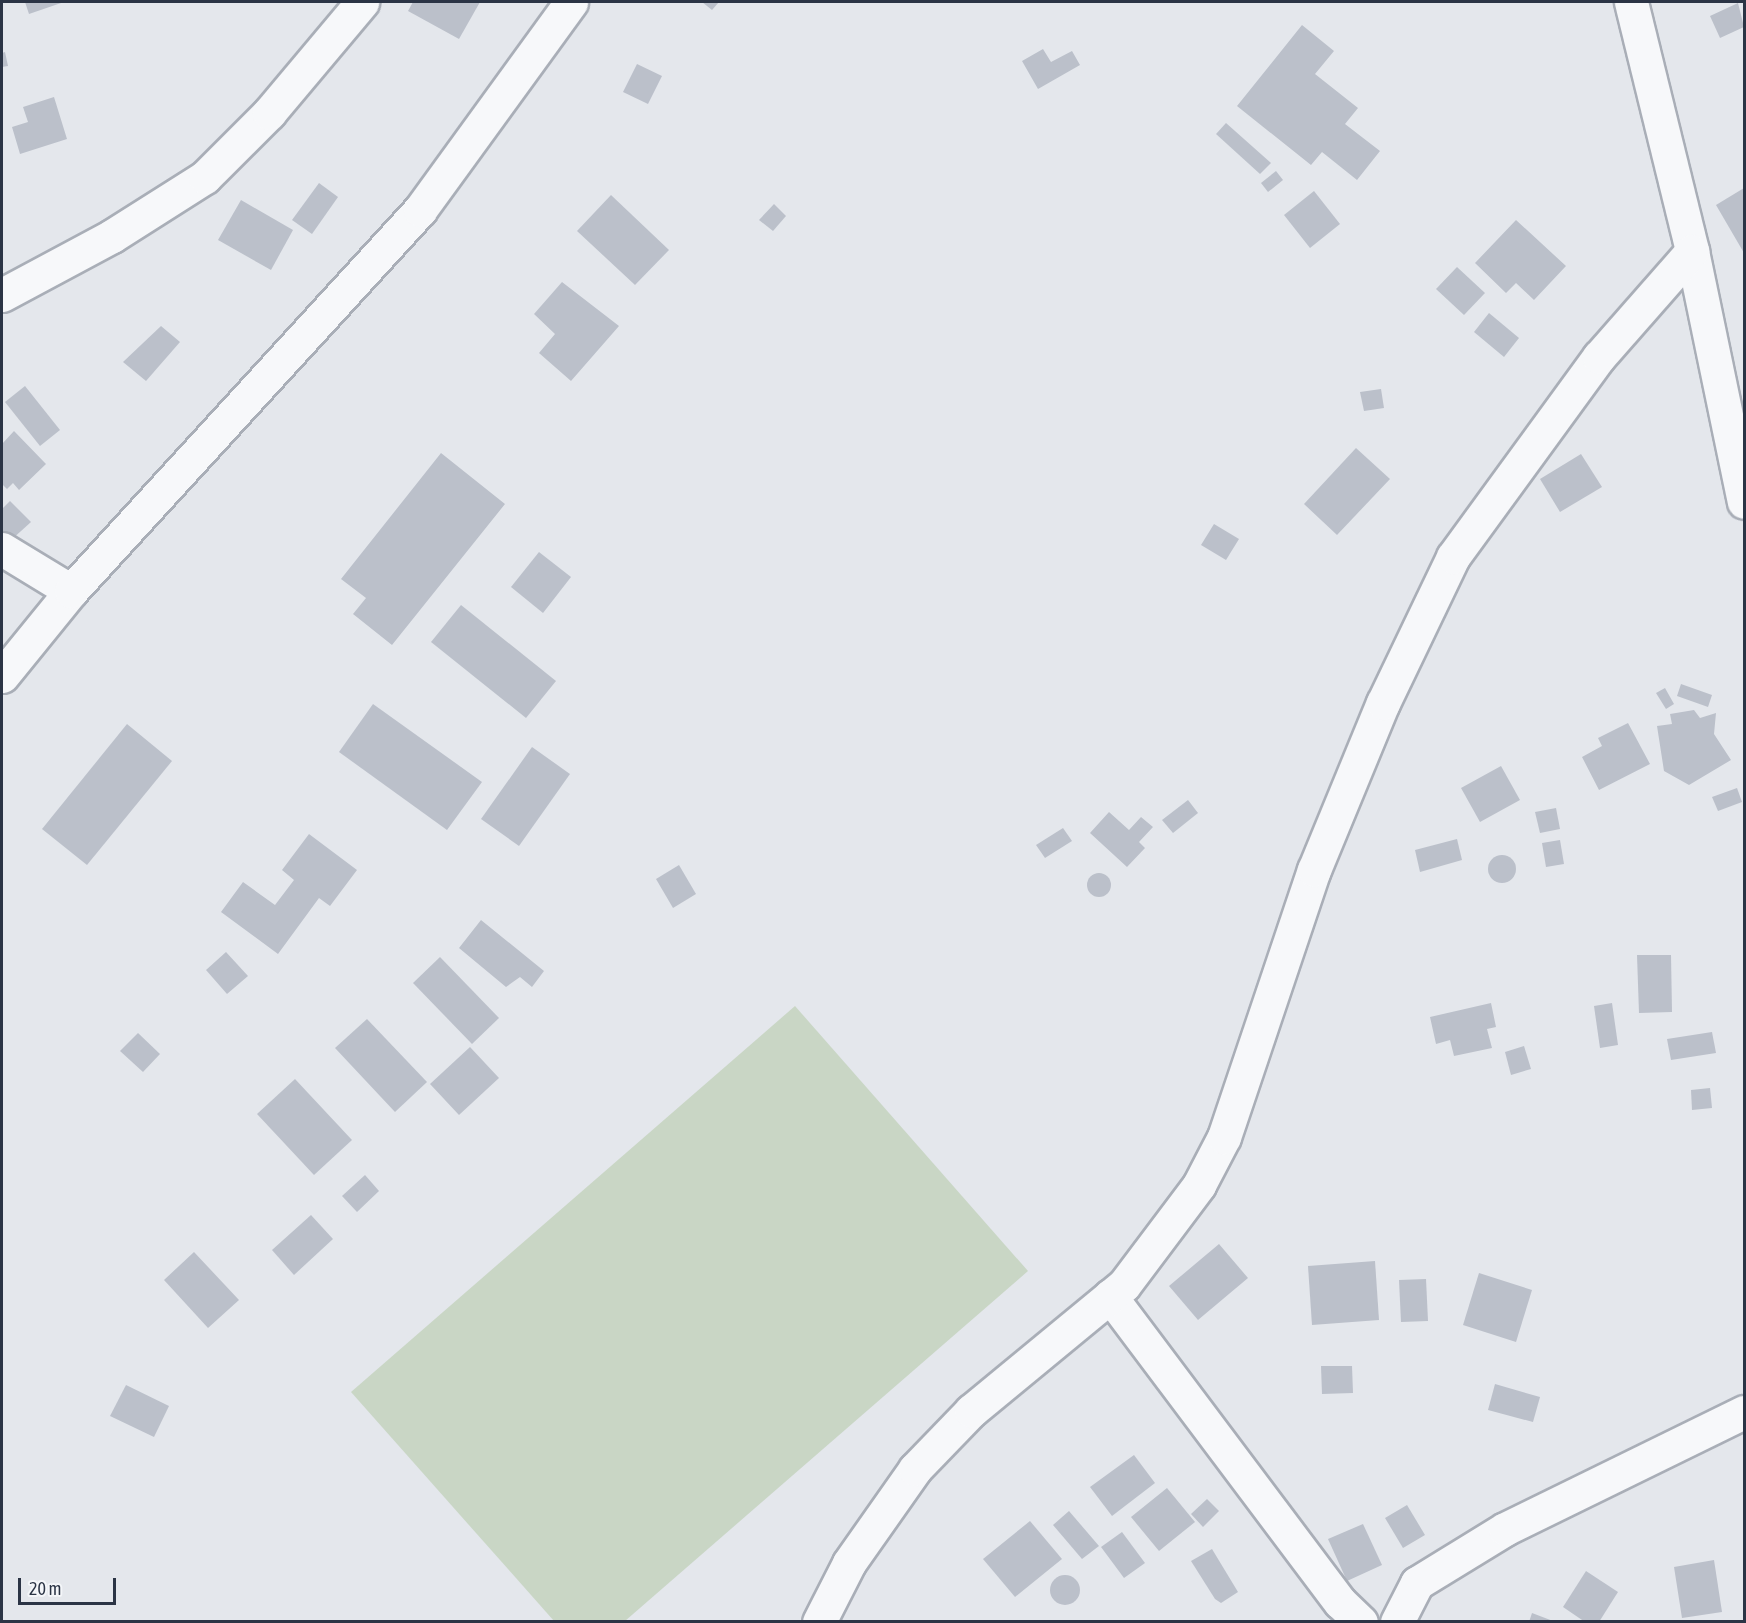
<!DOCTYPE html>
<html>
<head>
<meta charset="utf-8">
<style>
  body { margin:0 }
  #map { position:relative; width:1746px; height:1623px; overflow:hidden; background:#e4e7ec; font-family:"Asap Condensed",sans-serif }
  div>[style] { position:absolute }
  .green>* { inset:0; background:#c9d6c5 }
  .building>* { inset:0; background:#bbc0ca }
  .round { border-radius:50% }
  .roads { filter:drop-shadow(2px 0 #a9aeb7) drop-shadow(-2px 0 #a9aeb7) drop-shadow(0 2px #a9aeb7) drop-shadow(0 -2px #a9aeb7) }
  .minor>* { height:33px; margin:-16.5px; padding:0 16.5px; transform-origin:16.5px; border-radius:16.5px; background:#f7f8fa }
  span { translate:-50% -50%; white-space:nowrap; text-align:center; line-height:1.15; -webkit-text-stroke:5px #f4f6f9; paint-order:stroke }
  .frame { position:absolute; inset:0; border:3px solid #2b3445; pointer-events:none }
  .scale { position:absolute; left:18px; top:1578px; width:98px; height:27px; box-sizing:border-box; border:3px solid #2b3445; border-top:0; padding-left:8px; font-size:18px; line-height:21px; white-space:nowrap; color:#2b3445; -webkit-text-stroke:4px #f4f6f9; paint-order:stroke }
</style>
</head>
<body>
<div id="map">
  <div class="green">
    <i style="clip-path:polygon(795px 1006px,1028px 1271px,625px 1621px,554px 1621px,351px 1392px)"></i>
  </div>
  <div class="building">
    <i style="clip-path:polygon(25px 2px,64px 2px,29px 14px)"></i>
    <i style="clip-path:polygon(413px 2px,480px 2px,459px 39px,408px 11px)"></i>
    <i style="clip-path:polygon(702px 2px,719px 2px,712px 10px)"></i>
    <i style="clip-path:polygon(1738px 3px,1744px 27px,1720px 38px,1710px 16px)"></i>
    <i style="clip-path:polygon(1302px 25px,1334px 51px,1315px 74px,1358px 108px,1345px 124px,1380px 151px,1357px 180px,1322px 152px,1311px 165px,1237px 106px)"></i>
    <i style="clip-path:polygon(1043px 49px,1051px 62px,1072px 51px,1080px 65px,1038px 89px,1022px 61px)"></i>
    <i style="clip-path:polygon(5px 52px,8px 66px,2px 67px,2px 53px)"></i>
    <i style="clip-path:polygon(637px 64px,662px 76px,648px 104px,623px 92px)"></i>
    <i style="clip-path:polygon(54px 97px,67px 139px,20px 154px,12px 127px,28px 122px,23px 107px)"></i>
    <i style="clip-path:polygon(1226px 123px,1271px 163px,1260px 174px,1216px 134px)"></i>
    <i style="clip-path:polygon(1276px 171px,1283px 180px,1268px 192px,1261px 183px)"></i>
    <i style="clip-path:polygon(319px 183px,338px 197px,312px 234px,292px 220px)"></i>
    <i style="clip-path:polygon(1744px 188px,1744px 253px,1716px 205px)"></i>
    <i style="clip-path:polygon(1314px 191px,1340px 224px,1310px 248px,1284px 215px)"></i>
    <i style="clip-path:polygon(611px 195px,669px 250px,635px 285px,577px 231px)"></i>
    <i style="clip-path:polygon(241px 200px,293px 230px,271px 270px,218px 240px)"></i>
    <i style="clip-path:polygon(774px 204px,786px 216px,773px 231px,759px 220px)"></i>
    <i style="clip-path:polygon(1516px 220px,1566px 266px,1534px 300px,1516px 283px,1506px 293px,1475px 263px)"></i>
    <i style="clip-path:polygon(1457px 267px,1485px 293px,1464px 315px,1436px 289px)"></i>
    <i style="clip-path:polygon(562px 282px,619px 326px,571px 381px,539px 353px,555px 334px,534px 314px)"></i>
    <i style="clip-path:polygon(1489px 313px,1519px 338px,1504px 357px,1474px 332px)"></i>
    <i style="clip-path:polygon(161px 326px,180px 342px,146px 381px,123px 362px)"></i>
    <i style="clip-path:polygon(25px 386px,60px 430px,40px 446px,5px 402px)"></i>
    <i style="clip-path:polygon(1381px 389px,1384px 408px,1364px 411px,1360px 392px)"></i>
    <i style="clip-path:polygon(14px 431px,46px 464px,19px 490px,13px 483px,7px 489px,2px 484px,2px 444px)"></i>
    <i style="clip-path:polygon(1356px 448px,1390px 479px,1337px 535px,1304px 504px)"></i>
    <i style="clip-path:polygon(441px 453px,505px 504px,392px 645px,353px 614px,366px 598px,341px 579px)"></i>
    <i style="clip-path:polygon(1581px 454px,1602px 487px,1560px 512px,1540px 479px)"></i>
    <i style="clip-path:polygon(10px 501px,31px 522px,10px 541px,2px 532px,2px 509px)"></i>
    <i style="clip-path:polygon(1214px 524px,1239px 539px,1226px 560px,1201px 545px)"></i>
    <i style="clip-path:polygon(539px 552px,571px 577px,543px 613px,511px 587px)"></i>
    <i style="clip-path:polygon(461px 605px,556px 681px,526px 718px,431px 642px)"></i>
    <i style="clip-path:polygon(1681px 684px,1712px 695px,1708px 707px,1677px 696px)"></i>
    <i style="clip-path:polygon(1665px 688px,1674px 704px,1666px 709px,1656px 693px)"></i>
    <i style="clip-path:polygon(373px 704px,482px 782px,447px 830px,339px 752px)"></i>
    <i style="clip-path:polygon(1694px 710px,1700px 718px,1716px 713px,1714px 734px,1731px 760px,1689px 785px,1664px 771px,1657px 726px,1672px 724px,1670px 714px)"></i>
    <i style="clip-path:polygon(1628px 723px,1650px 764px,1599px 790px,1582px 757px,1602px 746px,1598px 738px)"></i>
    <i style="clip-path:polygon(127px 724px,172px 761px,87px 865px,42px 829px)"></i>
    <i style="clip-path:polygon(532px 747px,570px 774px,519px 846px,481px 819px)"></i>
    <i style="clip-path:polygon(1501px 766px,1520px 800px,1480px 822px,1461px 788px)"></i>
    <i style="clip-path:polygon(1737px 788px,1742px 802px,1718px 811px,1712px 797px)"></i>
    <i style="clip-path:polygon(1188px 800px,1198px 813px,1173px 833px,1162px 820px)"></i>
    <i style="clip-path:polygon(1556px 808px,1560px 829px,1540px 833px,1535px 812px)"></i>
    <i style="clip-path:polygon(1109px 812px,1129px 830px,1141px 817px,1153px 827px,1139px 842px,1145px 848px,1127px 867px,1090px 833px)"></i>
    <i style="clip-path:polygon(1063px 828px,1072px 841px,1045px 858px,1036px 845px)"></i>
    <i style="clip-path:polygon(309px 834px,357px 870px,330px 906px,319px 898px,278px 954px,221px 912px,243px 882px,275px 905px,294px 880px,282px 870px)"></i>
    <i style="clip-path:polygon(1457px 839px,1462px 860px,1420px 872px,1415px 850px)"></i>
    <i style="clip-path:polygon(1560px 840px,1564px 864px,1546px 867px,1542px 843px)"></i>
    <i class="round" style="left:1488px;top:855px;width:28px;height:28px"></i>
    <i style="clip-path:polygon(679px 865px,696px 894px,673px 908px,656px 879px)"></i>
    <i class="round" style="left:1087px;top:873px;width:24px;height:24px"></i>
    <i style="clip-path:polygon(481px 920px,544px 971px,532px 987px,520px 977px,506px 987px,459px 948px)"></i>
    <i style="clip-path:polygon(226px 952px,248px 976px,227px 994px,206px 970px)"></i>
    <i style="clip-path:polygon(1637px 955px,1671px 955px,1672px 1012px,1639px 1013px)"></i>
    <i style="clip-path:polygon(440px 957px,499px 1018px,472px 1044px,413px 983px)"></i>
    <i style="clip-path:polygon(1491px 1003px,1496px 1027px,1487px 1029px,1492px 1048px,1454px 1056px,1450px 1040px,1436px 1044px,1430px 1017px)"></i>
    <i style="clip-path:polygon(1612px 1003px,1618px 1045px,1600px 1048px,1594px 1006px)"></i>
    <i style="clip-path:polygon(367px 1019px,427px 1082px,395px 1112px,335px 1048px)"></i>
    <i style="clip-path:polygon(1712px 1032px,1716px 1053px,1671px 1060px,1667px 1039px)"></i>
    <i style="clip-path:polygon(138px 1033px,160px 1054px,143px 1072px,120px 1051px)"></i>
    <i style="clip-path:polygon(1524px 1046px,1531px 1069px,1511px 1075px,1505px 1052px)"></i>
    <i style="clip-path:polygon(470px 1047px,499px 1078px,459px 1115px,430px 1084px)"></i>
    <i style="clip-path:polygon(295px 1079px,352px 1140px,314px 1175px,257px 1114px)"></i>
    <i style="clip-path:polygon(1710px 1088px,1712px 1108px,1692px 1110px,1691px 1090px)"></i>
    <i style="clip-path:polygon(365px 1175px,379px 1191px,357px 1212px,342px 1196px)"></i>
    <i style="clip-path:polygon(311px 1215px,333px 1239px,294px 1275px,272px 1250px)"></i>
    <i style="clip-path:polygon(1219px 1244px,1248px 1278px,1198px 1320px,1169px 1286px)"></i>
    <i style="clip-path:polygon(194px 1252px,239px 1300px,208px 1328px,164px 1280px)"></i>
    <i style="clip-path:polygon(1375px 1261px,1379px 1320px,1312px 1325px,1308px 1266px)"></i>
    <i style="clip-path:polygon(1479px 1273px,1532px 1290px,1516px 1342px,1463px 1325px)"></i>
    <i style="clip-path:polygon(1426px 1279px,1428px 1321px,1401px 1322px,1399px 1280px)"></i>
    <i style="clip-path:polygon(1321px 1366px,1352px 1366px,1353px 1393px,1322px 1394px)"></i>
    <i style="clip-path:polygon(1495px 1384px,1540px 1397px,1533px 1422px,1488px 1410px)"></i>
    <i style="clip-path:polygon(126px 1385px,169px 1406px,154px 1437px,110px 1416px)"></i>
    <i style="clip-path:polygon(1134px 1455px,1155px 1483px,1112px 1516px,1090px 1487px)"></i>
    <i style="clip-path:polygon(1167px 1488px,1195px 1522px,1159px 1551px,1131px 1517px)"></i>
    <i style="clip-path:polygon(1207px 1499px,1219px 1511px,1203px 1527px,1191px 1514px)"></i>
    <i style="clip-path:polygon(1407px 1505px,1425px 1535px,1403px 1548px,1385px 1518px)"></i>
    <i style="clip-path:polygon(1069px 1511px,1099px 1546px,1082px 1559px,1053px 1525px)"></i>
    <i style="clip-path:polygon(1030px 1521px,1062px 1559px,1015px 1597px,983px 1559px)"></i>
    <i style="clip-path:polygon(1363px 1524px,1382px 1565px,1347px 1581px,1328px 1539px)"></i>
    <i style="clip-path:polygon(1122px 1532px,1145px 1563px,1124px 1578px,1101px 1547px)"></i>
    <i style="clip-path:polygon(1212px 1549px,1238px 1592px,1221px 1603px,1215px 1599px,1191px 1561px)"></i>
    <i style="clip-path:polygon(1714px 1560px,1722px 1612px,1682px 1618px,1674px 1567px)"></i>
    <i style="clip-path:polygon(1586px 1571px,1618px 1592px,1599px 1622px,1585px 1622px,1563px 1607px)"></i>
    <i class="round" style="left:1050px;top:1575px;width:30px;height:30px"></i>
    <i style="clip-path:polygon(1532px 1613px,1553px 1621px,1553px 1622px,1529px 1622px)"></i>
  </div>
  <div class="roads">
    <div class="minor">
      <i style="left:1631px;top:2px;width:256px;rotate:76.2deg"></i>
      <i style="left:1692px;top:251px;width:256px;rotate:78.3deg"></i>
      <i style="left:2px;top:295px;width:125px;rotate:-28.2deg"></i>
      <i style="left:112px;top:236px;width:110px;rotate:-32.4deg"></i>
      <i style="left:205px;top:177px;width:91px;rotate:-45deg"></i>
      <i style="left:269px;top:113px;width:145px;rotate:-50deg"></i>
      <i style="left:2px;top:549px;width:81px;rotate:31.3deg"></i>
      <i style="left:2px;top:676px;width:109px;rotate:-50.9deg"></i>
      <i style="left:71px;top:591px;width:517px;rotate:-47.51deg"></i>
      <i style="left:420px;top:210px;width:257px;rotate:-54deg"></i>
      <i style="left:1110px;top:1296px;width:383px;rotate:53.1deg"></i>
      <i style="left:1340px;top:1602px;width:29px;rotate:44deg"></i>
      <i style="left:819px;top:1622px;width:66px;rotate:-63deg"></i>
      <i style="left:849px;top:1563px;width:115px;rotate:-54.9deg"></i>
      <i style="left:915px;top:1469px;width:81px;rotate:-46deg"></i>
      <i style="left:971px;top:1411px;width:198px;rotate:-39.5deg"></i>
      <i style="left:1124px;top:1285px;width:125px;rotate:-53.1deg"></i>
      <i style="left:1199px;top:1185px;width:54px;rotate:-62.5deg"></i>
      <i style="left:1224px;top:1137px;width:282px;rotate:-71.4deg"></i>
      <i style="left:1314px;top:870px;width:181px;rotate:-67.6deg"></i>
      <i style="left:1383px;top:703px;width:162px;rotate:-64.4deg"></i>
      <i style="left:1453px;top:557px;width:248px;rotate:-53.9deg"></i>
      <i style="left:1599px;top:357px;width:141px;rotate:-48.7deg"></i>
      <i style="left:1397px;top:1622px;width:44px;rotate:-62.9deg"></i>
      <i style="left:1417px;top:1583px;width:103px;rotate:-31.5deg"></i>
      <i style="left:1505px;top:1529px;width:266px;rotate:-26.1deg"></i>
    </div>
  </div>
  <div class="frame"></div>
  <div class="scale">20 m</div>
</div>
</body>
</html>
